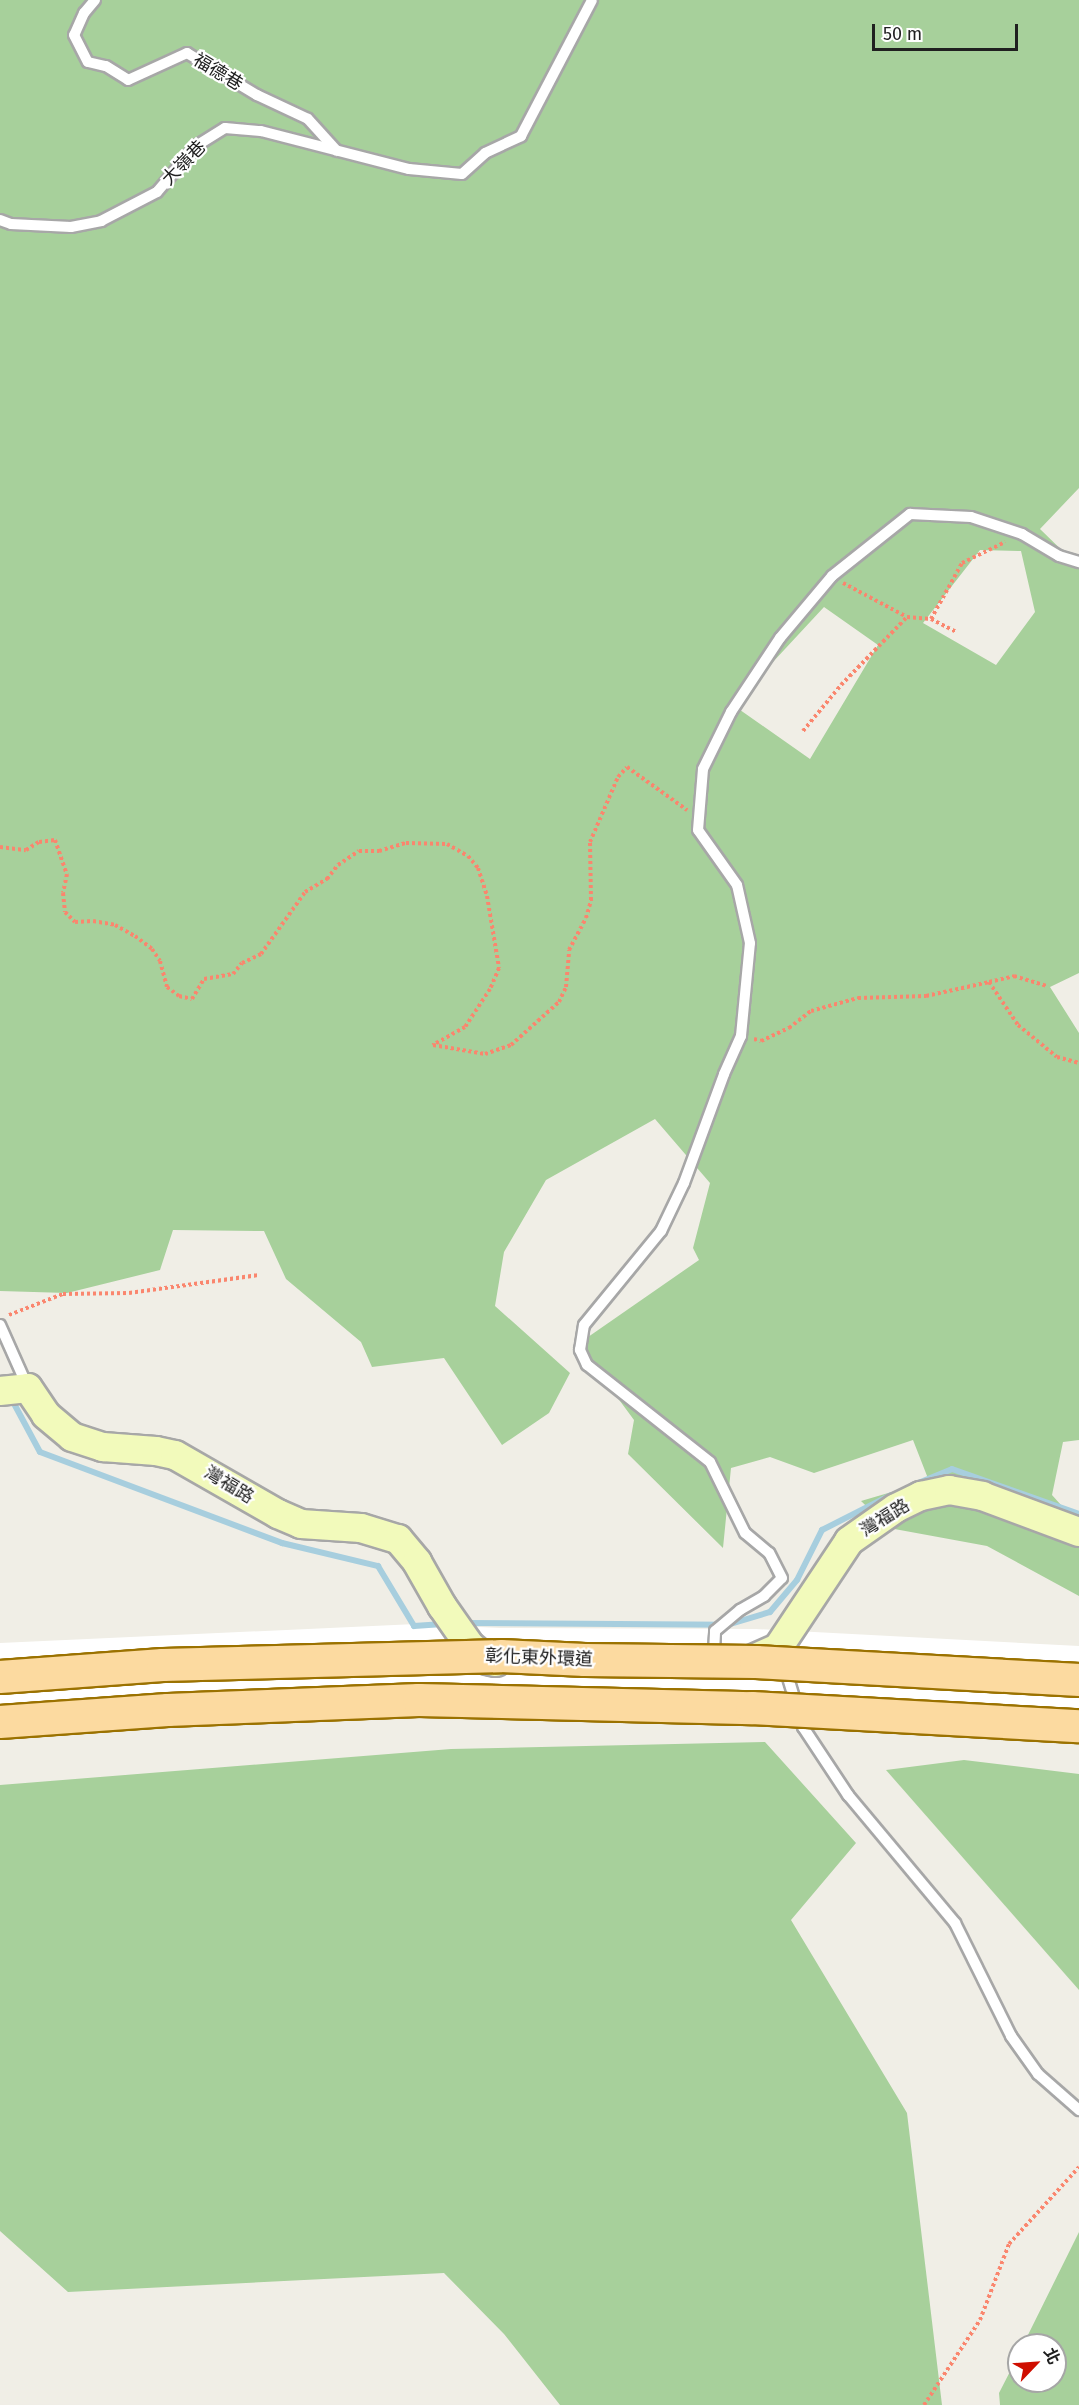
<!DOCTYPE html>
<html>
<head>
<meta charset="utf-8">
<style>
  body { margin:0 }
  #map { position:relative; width:1079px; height:2405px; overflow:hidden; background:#f0eee6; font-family:"Fira Sans","Noto Sans TC",sans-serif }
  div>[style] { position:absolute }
  .forest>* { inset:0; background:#a7d09b }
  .pier>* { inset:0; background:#fff }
  .stream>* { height:6px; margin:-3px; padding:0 3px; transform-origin:3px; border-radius:3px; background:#a7cede }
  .path>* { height:4px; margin-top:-2px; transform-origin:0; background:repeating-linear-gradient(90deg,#fa866e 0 3px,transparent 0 6px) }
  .roads { filter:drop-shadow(2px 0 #a7a7a7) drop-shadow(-2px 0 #a7a7a7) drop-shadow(0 2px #a7a7a7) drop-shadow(0 -2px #a7a7a7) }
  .lane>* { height:10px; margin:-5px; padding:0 5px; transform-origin:5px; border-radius:5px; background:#fff }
  .secondary>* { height:28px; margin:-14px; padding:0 14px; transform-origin:14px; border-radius:14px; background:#f2fabb }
  .bridges { filter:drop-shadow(2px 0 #9b7200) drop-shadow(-2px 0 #9b7200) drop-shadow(0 2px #9b7200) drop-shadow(0 -2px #9b7200) }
  .primary-bridge>* { height:32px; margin:-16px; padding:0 16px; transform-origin:16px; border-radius:16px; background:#fcdaa0 }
  span { translate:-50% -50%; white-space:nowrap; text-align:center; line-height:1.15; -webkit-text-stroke:4.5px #fff; paint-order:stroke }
  .street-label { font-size:18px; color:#202020 }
  .north { position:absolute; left:1007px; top:2333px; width:60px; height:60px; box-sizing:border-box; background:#fff; border:2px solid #a6a6a6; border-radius:50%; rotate:65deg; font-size:16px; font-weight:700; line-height:24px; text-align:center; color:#202020 }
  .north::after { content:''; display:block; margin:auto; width:21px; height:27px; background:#cf0e00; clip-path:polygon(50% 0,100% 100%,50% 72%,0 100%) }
  .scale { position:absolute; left:872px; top:24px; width:146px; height:27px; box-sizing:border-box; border:3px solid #202020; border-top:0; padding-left:8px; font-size:18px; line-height:21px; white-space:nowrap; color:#202020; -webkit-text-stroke:4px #fff; paint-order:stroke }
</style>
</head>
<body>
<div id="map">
  <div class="forest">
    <i style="clip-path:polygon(evenodd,0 0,1079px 0,1079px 488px,1040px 529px,1079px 567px,1079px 973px,1050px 987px,1079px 1033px,1079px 1440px,1063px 1442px,1052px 1495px,1079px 1525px,1079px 1596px,987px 1546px,889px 1528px,861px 1501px,929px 1481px,913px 1440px,814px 1473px,770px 1457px,731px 1468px,723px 1548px,628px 1454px,634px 1420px,578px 1344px,699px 1260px,693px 1248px,710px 1183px,655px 1119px,546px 1180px,504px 1252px,495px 1306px,570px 1373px,549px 1413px,502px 1445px,444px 1358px,372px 1367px,361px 1342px,286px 1279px,264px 1231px,173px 1230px,160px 1270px,67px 1293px,0 1291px,0 0,980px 550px,1021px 551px,1035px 612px,996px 665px,923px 623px,980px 550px,0 0,824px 607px,878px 645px,810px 759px,733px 705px,824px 607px)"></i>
    <i style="clip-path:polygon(765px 1742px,856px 1843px,791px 1920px,907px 2113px,942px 2405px,560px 2405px,504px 2334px,444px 2273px,68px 2292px,0 2231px,0 1785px,451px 1749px)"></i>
    <i style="clip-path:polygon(964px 1760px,1079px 1774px,1079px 1990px,886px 1770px)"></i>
    <i style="clip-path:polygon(1079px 2232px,1079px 2405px,1000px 2405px,999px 2393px,1019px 2354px,1019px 2381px,1055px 2381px,1055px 2345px,1023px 2345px)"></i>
  </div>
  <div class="pier">
    <i style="clip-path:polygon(416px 1624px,500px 1628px,756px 1629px,1079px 1646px,1079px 1737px,835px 1722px,418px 1711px,0 1734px,0 1643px)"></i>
  </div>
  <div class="stream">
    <i style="left:11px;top:1398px;width:61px;rotate:61.8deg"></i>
    <i style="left:40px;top:1452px;width:259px;rotate:20.6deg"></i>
    <i style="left:282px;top:1543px;width:99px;rotate:13.5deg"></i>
    <i style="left:378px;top:1566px;width:70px;rotate:59deg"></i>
    <i style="left:414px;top:1626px;width:29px;rotate:-4deg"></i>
    <i style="left:911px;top:1486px;width:44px;rotate:-22.5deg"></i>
    <i style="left:952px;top:1469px;width:135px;rotate:19.5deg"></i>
    <i style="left:465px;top:1623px;width:262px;rotate:0.4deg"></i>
    <i style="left:727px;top:1625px;width:45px;rotate:-16.8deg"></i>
    <i style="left:770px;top:1612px;width:42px;rotate:-49.8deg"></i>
    <i style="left:797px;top:1580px;width:56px;rotate:-63.4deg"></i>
    <i style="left:822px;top:1530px;width:77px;rotate:-26.9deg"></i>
  </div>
  <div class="path">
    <i style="left:843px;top:583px;width:72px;rotate:28deg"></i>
    <i style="left:907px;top:617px;width:24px;rotate:5deg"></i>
    <i style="left:931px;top:619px;width:64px;rotate:-61deg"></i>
    <i style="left:962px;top:563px;width:48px;rotate:-26deg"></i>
    <i style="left:931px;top:619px;width:28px;rotate:27deg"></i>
    <i style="left:803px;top:731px;width:60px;rotate:-50.4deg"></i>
    <i style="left:841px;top:685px;width:95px;rotate:-45.9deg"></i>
    <i style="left:0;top:847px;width:26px;rotate:7deg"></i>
    <i style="left:26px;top:850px;width:15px;rotate:-32deg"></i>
    <i style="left:39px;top:842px;width:16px;rotate:-7deg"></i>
    <i style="left:55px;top:840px;width:36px;rotate:71deg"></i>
    <i style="left:67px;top:874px;width:19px;rotate:102deg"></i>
    <i style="left:63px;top:893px;width:19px;rotate:84deg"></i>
    <i style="left:65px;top:912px;width:14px;rotate:45deg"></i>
    <i style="left:75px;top:922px;width:18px;rotate:-3deg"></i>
    <i style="left:93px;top:921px;width:22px;rotate:10deg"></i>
    <i style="left:115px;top:925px;width:23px;rotate:29deg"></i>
    <i style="left:135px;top:936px;width:21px;rotate:37deg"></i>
    <i style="left:152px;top:949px;width:14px;rotate:56deg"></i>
    <i style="left:160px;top:961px;width:27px;rotate:75deg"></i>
    <i style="left:167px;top:987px;width:15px;rotate:37deg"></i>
    <i style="left:179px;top:996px;width:13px;rotate:13deg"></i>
    <i style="left:192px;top:999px;width:23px;rotate:-59deg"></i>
    <i style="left:204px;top:979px;width:29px;rotate:-10deg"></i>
    <i style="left:233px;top:974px;width:14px;rotate:-51deg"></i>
    <i style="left:242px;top:963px;width:21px;rotate:-25deg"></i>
    <i style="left:261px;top:954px;width:76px;rotate:-54.6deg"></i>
    <i style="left:305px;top:892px;width:26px;rotate:-31deg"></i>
    <i style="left:327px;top:879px;width:18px;rotate:-52deg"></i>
    <i style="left:338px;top:865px;width:25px;rotate:-34deg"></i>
    <i style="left:359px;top:851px;width:20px"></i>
    <i style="left:379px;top:851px;width:28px;rotate:-17deg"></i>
    <i style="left:406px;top:843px;width:41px;rotate:1.4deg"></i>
    <i style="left:447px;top:844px;width:24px;rotate:30deg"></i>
    <i style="left:468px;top:856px;width:16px;rotate:50deg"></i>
    <i style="left:478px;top:868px;width:29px;rotate:72deg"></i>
    <i style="left:487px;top:896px;width:73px;rotate:80.5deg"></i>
    <i style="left:499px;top:968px;width:23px;rotate:113deg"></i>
    <i style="left:490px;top:989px;width:45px;rotate:123.3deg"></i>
    <i style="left:465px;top:1027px;width:37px;rotate:151deg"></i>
    <i style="left:433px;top:1045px;width:53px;rotate:9.8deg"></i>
    <i style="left:485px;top:1054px;width:28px;rotate:-19deg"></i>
    <i style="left:511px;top:1045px;width:64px;rotate:-41.9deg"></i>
    <i style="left:559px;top:1002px;width:17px;rotate:-65deg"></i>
    <i style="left:566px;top:987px;width:37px;rotate:-85deg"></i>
    <i style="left:569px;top:950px;width:36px;rotate:-62deg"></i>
    <i style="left:586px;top:918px;width:19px;rotate:-74deg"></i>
    <i style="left:591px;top:900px;width:58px;rotate:-91deg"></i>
    <i style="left:590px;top:842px;width:71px;rotate:-66.7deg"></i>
    <i style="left:618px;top:777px;width:13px;rotate:-48deg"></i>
    <i style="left:627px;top:767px;width:74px;rotate:35.6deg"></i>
    <i style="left:989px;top:982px;width:26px;rotate:-13deg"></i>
    <i style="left:1014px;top:976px;width:34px;rotate:17deg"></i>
    <i style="left:754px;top:1039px;width:7px;rotate:16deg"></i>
    <i style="left:761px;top:1041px;width:31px;rotate:-25deg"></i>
    <i style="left:789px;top:1028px;width:28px;rotate:-38deg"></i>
    <i style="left:811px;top:1011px;width:49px;rotate:-15.5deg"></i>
    <i style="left:858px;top:998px;width:68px;rotate:-1.7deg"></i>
    <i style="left:926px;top:996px;width:65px;rotate:-12.5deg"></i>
    <i style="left:989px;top:982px;width:52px;rotate:56deg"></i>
    <i style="left:1018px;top:1025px;width:50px;rotate:39.4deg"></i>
    <i style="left:1057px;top:1057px;width:23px;rotate:15deg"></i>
    <i style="left:9px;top:1315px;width:58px;rotate:-21.3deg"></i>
    <i style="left:63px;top:1294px;width:66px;rotate:-0.9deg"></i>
    <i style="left:129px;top:1293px;width:130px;rotate:-7.9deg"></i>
    <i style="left:924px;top:2405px;width:102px;rotate:-56.6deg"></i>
    <i style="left:980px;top:2320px;width:81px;rotate:-69.1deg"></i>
    <i style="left:1009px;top:2244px;width:104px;rotate:-47.7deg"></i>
  </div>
  <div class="roads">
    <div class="lane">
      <i style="left:95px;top:0;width:17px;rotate:130deg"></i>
      <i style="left:84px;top:13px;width:24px;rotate:114deg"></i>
      <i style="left:74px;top:35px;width:30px;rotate:63deg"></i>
      <i style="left:88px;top:62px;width:18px;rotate:13deg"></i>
      <i style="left:106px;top:66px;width:26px;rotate:32deg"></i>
      <i style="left:128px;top:80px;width:65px;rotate:-24.6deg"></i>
      <i style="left:187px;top:53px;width:82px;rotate:31deg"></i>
      <i style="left:257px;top:95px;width:56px;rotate:25.2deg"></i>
      <i style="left:308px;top:119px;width:43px;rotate:47.8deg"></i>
      <i style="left:0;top:220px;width:12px;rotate:20deg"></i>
      <i style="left:11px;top:224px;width:60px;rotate:2.9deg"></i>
      <i style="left:71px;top:227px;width:31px;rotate:-11deg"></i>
      <i style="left:101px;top:221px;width:63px;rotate:-27.4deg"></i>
      <i style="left:157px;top:192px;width:60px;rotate:-49.7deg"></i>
      <i style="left:196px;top:146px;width:34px;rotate:-32deg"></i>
      <i style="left:225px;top:128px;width:36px;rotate:5deg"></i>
      <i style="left:261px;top:131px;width:153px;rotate:14.4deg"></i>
      <i style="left:409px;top:169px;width:53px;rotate:5.4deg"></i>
      <i style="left:462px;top:174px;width:31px;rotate:-42deg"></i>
      <i style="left:485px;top:153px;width:40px;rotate:-25deg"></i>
      <i style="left:521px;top:136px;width:153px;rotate:-62.4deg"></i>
      <i style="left:0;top:1325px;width:69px;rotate:66deg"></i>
      <i style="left:714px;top:1652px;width:21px;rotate:-87deg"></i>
      <i style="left:715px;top:1631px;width:33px;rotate:-40deg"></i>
      <i style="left:740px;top:1610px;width:28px;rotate:-30deg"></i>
      <i style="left:764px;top:1596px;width:25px;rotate:-45deg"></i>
      <i style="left:782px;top:1578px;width:28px;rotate:-117deg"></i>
      <i style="left:769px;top:1553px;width:31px;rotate:-140deg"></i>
      <i style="left:745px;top:1533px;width:79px;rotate:-116.2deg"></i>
      <i style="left:710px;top:1462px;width:157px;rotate:-141.7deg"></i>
      <i style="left:587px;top:1365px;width:17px;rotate:-115deg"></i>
      <i style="left:580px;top:1350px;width:25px;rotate:-81deg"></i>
      <i style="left:584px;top:1325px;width:122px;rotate:-50.7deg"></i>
      <i style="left:661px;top:1231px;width:53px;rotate:-64.4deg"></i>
      <i style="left:684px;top:1183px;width:116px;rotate:-69.8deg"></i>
      <i style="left:724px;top:1074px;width:42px;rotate:-65.9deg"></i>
      <i style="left:741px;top:1036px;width:93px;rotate:-84.5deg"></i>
      <i style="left:750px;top:943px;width:59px;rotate:-102.6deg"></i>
      <i style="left:737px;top:885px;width:67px;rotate:-125.3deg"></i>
      <i style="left:698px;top:830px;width:61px;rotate:-85.3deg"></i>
      <i style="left:703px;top:769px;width:64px;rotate:-63.8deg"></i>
      <i style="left:731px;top:712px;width:89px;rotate:-56.5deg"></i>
      <i style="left:780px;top:638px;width:81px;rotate:-50deg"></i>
      <i style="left:832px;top:576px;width:100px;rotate:-38.5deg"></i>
      <i style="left:910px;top:514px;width:61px;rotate:2.8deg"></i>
      <i style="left:971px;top:517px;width:54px;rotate:18.4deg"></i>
      <i style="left:1022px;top:534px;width:43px;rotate:30.7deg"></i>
      <i style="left:1059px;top:556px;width:21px;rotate:17deg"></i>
      <i style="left:785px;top:1668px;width:62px;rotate:73deg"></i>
      <i style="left:803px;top:1727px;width:82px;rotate:56.5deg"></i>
      <i style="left:848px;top:1795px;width:167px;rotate:50.1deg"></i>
      <i style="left:955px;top:1923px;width:126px;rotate:63.6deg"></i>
      <i style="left:1011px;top:2036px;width:47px;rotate:54.6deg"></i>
      <i style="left:1038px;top:2074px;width:55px;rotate:41.3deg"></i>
    </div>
    <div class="secondary">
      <i style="left:0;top:1391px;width:28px;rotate:-6deg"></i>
      <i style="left:28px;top:1388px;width:32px;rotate:56deg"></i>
      <i style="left:46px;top:1415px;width:34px;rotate:40deg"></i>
      <i style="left:72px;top:1437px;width:33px;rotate:18deg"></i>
      <i style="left:103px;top:1447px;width:53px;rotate:4.3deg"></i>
      <i style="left:156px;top:1451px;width:19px;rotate:12deg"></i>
      <i style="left:175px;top:1455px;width:119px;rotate:29.8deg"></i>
      <i style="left:278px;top:1514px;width:25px;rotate:23deg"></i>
      <i style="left:301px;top:1524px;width:60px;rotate:3.8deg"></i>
      <i style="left:361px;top:1528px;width:39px;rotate:17deg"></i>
      <i style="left:398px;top:1539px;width:30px;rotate:50deg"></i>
      <i style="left:417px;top:1562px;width:51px;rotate:60.4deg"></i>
      <i style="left:442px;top:1606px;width:49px;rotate:55deg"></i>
      <i style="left:470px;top:1646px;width:22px;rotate:39deg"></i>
      <i style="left:487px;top:1660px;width:9px;rotate:13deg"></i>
      <i style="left:744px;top:1663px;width:37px;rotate:-24deg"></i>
      <i style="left:778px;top:1648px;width:128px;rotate:-56.4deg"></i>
      <i style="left:849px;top:1541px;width:57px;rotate:-35.1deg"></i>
      <i style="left:896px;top:1508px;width:28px;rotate:-26deg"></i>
      <i style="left:921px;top:1496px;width:29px;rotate:-12deg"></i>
      <i style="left:949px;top:1490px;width:34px;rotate:10deg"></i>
      <i style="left:982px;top:1496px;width:103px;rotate:20.4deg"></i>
    </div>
  </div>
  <div class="bridges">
    <div class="primary-bridge">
      <i style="left:0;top:1677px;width:163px;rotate:-4.2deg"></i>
      <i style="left:163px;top:1665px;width:338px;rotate:-1.5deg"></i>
      <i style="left:501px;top:1656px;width:84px;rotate:2.7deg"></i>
      <i style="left:585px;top:1660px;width:171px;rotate:0.7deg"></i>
      <i style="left:756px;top:1662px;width:324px;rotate:3.2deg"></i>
      <i style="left:0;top:1722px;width:168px;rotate:-4.1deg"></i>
      <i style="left:168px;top:1710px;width:251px;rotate:-2.3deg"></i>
      <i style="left:419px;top:1700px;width:333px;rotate:1.4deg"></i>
      <i style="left:752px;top:1708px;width:327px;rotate:3.2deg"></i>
    </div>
  </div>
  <div class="street-label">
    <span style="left:218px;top:72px;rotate:31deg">福德巷</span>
    <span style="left:184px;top:163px;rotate:-46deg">大嶺巷</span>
    <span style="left:229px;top:1485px;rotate:31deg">灣福路</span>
    <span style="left:885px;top:1518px;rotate:-32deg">灣福路</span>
    <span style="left:539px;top:1658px;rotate:2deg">彰化東外環道</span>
  </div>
  <div class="north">北</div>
  <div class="scale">50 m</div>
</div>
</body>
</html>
